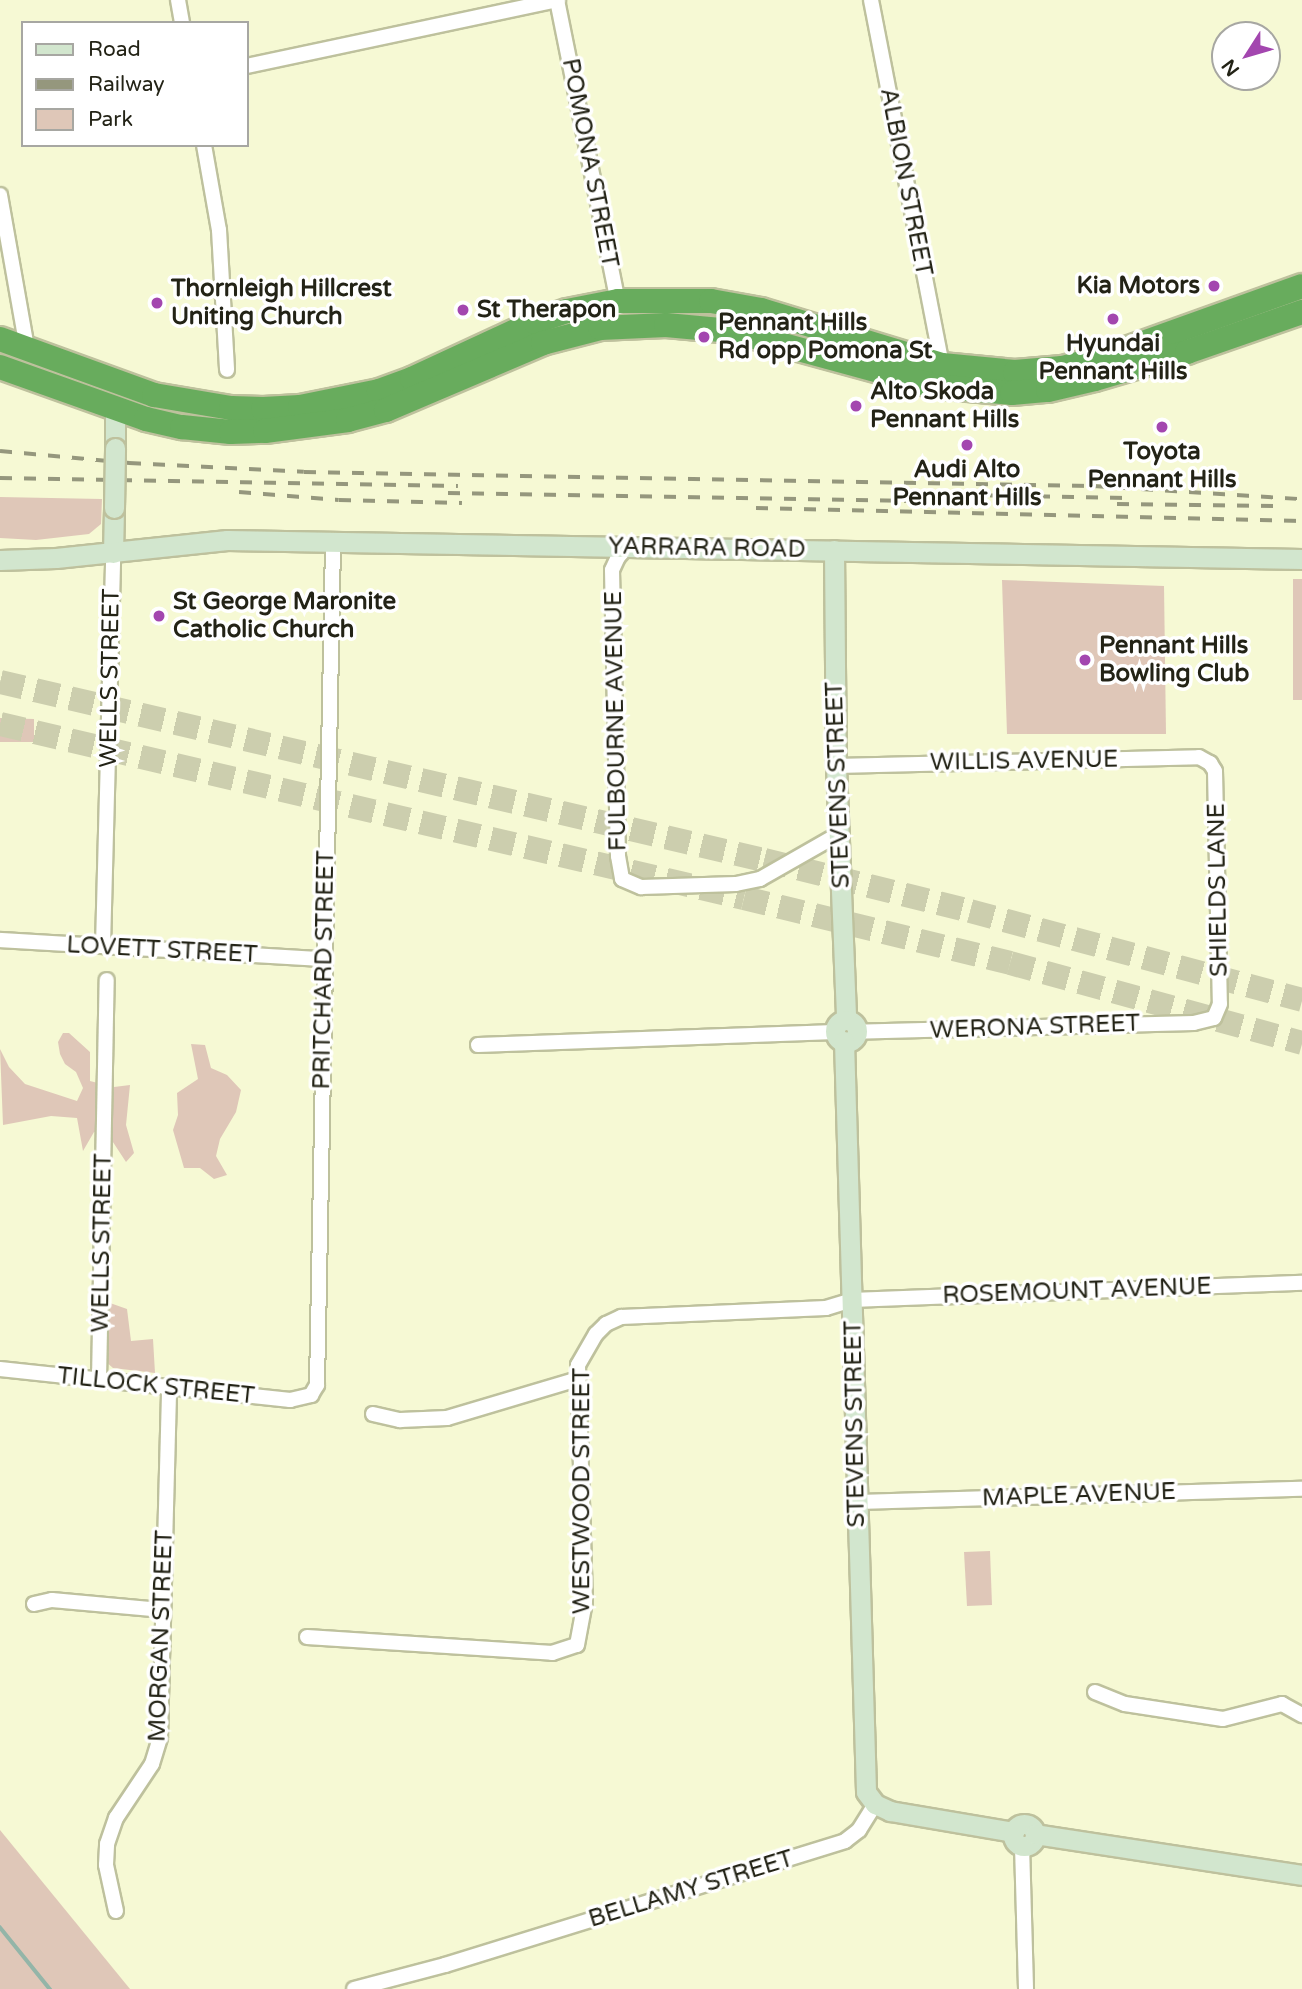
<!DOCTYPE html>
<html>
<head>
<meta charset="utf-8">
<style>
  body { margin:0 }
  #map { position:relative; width:1302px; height:1989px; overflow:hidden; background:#f6f9d4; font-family:"Varela Round",sans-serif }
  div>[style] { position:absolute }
  .green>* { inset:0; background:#dfc7b8 }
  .stream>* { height:3.5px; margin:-1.75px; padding:0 1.75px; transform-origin:1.75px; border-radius:1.75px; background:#93b5a8 }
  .highway-tunnel>* { height:24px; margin-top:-12px; transform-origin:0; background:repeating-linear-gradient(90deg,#ccceae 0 24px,transparent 0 36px) }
  .roads { filter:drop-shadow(2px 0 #bec19d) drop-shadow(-2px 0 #bec19d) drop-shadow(0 2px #bec19d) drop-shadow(0 -2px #bec19d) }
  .street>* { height:14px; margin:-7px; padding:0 7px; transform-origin:7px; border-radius:7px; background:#fff }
  .secondary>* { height:19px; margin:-9.5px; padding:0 9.5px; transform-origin:9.5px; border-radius:9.5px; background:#d2e6ce }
  .secondary>.ring { margin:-9.5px; padding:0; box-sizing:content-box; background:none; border:19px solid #d2e6ce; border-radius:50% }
  .highway>* { height:24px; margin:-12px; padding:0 12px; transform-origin:12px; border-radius:12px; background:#68ac5d }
  .rail>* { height:3.5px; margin-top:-1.75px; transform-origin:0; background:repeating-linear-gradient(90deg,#95977d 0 12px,transparent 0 24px) }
  .bridges { filter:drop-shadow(2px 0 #bec19d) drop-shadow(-2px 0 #bec19d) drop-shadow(0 2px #bec19d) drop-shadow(0 -2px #bec19d) }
  .secondary-bridge>* { height:19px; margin:-9.5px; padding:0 9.5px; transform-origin:9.5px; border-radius:9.5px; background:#d2e6ce }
  .dots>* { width:19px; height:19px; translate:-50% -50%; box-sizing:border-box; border:4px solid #fff; border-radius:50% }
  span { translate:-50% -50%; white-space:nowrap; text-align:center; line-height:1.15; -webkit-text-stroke:7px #fff; paint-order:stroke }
  .street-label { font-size:24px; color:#232316 }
  .poi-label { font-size:24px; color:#232316; font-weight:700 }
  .right { translate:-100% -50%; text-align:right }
  .left { translate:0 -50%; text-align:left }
  .legend { position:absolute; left:21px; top:21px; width:228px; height:126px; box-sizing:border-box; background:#fff; border:2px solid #a7a7a2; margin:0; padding:9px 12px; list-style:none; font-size:21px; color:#232316 }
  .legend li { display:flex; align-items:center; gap:14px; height:35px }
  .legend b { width:35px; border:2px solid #a7a7a2 }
  .north { position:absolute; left:1211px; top:21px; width:70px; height:70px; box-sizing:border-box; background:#fff; border:2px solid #a7a7a2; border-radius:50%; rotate:233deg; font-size:19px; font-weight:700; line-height:28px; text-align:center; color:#232316 }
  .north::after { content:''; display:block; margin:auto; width:24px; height:32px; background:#a346af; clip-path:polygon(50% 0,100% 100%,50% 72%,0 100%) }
</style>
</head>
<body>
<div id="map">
  <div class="green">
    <i style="clip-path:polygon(0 497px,102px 499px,101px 524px,89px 534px,36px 540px,0 538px)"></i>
    <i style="clip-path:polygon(1293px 579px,1302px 579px,1302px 700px,1293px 700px)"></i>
    <i style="clip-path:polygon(1002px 580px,1164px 586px,1166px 734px,1007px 734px)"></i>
    <i style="clip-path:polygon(0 718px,34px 719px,34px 742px,0 742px)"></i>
    <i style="clip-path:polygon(63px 1033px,69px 1033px,90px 1052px,90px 1081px,114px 1087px,130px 1085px,126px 1125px,134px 1153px,126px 1162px,109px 1136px,100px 1131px,94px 1132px,83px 1151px,77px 1118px,51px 1116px,3px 1125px,0 1049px,9px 1067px,25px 1084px,77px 1101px,83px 1088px,76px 1072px,65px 1064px,60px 1054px,58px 1042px)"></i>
    <i style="clip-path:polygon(191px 1044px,205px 1045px,211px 1068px,227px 1075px,241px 1090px,236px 1112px,220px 1139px,216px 1156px,227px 1175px,214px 1179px,200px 1168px,184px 1168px,173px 1130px,178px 1115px,177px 1093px,198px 1079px)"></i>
    <i style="clip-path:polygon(110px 1303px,127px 1309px,131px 1341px,153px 1339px,155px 1373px,113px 1368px,105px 1361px,106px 1312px)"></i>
    <i style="clip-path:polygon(990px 1551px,992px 1605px,967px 1606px,964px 1552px)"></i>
    <i style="clip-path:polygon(0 1830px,130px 1989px,0 1989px)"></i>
  </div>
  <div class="stream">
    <i style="left:0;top:1927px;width:80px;rotate:51.1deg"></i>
  </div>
  <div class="highway-tunnel">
    <i style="left:0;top:682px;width:784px;rotate:13.12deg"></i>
    <i style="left:764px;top:860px;width:212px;rotate:13.9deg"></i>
    <i style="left:970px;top:911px;width:344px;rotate:15deg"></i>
    <i style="left:0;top:724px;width:764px;rotate:13.16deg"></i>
    <i style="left:744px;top:898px;width:274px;rotate:13.7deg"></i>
    <i style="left:1010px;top:963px;width:303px;rotate:15.3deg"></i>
  </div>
  <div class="roads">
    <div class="street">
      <i style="left:178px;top:0;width:23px;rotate:80deg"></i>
      <i style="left:557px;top:0;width:313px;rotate:78.6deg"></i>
      <i style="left:871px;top:0;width:372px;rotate:79deg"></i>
      <i style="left:247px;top:66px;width:318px;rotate:-12deg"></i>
      <i style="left:204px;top:145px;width:86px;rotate:80deg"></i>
      <i style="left:219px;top:230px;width:140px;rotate:86.7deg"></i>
      <i style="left:0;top:195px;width:155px;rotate:80deg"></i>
      <i style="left:628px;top:546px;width:15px;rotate:132deg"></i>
      <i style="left:618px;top:557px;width:14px;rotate:115deg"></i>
      <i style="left:612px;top:570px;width:286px;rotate:88.8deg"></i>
      <i style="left:618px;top:856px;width:23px;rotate:80deg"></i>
      <i style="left:622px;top:879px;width:21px;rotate:23deg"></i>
      <i style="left:641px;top:887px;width:95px;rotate:-1.8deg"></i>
      <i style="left:736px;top:884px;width:25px;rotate:-12deg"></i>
      <i style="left:760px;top:879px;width:91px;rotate:-29.7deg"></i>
      <i style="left:836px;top:766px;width:363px;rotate:-1.4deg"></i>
      <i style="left:1199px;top:757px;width:13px;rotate:29deg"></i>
      <i style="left:1210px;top:763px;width:9px;rotate:58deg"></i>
      <i style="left:1215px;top:771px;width:233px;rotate:88.8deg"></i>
      <i style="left:1220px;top:1004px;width:15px;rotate:113deg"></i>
      <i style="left:1214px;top:1018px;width:21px;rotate:166deg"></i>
      <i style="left:1194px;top:1023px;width:338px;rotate:178.5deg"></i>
      <i style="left:0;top:940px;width:324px;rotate:3.4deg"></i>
      <i style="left:103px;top:946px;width:393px;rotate:-88.5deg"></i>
      <i style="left:478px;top:1045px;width:357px;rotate:-2.1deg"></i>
      <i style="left:0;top:1369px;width:292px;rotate:6.1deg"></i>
      <i style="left:290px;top:1400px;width:22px;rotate:-13deg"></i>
      <i style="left:311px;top:1395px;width:12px;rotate:-59deg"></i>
      <i style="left:317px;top:1385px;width:843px;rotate:-88.91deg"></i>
      <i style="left:99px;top:1380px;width:400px;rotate:-88.9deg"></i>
      <i style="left:373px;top:1414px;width:28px;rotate:13deg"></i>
      <i style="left:400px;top:1420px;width:47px;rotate:-2.4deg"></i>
      <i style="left:447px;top:1418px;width:137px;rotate:-16.6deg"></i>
      <i style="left:857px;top:1502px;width:445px;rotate:-1.7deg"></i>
      <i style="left:34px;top:1604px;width:18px;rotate:-13deg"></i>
      <i style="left:52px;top:1600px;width:109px;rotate:5.2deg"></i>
      <i style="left:307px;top:1637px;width:246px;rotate:3.7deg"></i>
      <i style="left:552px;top:1653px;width:26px;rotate:-18deg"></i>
      <i style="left:577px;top:1645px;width:44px;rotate:-79.5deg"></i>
      <i style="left:585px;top:1602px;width:237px;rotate:-91.7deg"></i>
      <i style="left:578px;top:1365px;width:36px;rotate:-60deg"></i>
      <i style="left:596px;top:1334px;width:14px;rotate:-45deg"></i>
      <i style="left:606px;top:1324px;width:17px;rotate:-25deg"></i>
      <i style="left:621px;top:1317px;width:205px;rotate:-2.5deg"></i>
      <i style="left:826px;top:1308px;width:27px;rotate:-17deg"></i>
      <i style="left:852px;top:1300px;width:450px;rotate:-2.2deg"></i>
      <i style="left:1095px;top:1692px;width:32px;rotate:22deg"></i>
      <i style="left:1125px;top:1704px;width:99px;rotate:8.7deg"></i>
      <i style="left:1223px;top:1719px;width:61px;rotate:-14.3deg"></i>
      <i style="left:1282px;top:1704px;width:23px;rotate:29deg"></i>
      <i style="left:1022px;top:1845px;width:144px;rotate:88.4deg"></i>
      <i style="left:116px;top:1911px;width:47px;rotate:-102.3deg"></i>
      <i style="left:106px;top:1865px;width:21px;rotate:-87deg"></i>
      <i style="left:107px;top:1844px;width:28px;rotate:-71deg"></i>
      <i style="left:116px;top:1818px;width:65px;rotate:-56.3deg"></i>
      <i style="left:152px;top:1764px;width:28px;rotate:-73deg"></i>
      <i style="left:160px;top:1737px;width:349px;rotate:-88.5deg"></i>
      <i style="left:354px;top:1989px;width:94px;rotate:-14.8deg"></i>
      <i style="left:445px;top:1965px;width:419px;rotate:-17.2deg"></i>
      <i style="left:845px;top:1841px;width:18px;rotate:-38deg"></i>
      <i style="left:859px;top:1830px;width:31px;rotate:-58deg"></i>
    </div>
    <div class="secondary">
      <i style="left:115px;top:448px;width:39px;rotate:-90deg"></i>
      <i style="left:834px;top:550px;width:216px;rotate:89.5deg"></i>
      <i style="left:836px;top:766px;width:254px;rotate:87.7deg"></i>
      <i style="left:113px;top:553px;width:45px;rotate:-88.7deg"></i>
      <i style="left:0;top:560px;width:56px;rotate:-2deg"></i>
      <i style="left:56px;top:558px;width:172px;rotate:-6deg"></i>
      <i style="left:227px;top:540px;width:1075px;rotate:1.01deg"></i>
      <i class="ring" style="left:835px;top:1020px;width:3px;height:3px"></i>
      <i style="left:844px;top:1041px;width:751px;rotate:88.32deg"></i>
      <i style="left:866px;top:1792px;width:15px;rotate:53deg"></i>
      <i style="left:875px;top:1804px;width:17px;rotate:25deg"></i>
      <i style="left:890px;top:1811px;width:126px;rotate:9.6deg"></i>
      <i class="ring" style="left:1013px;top:1824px;width:3px;height:3px"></i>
      <i style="left:1035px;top:1834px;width:270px;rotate:8.7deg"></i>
    </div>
    <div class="highway">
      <i style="left:0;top:339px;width:164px;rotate:20deg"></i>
      <i style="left:154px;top:395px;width:78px;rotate:9.6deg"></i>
      <i style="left:231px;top:408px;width:32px;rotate:2deg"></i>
      <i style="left:263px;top:409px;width:37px;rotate:-3deg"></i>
      <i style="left:300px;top:407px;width:81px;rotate:-11.4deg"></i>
      <i style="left:379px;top:391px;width:35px;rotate:-20deg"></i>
      <i style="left:412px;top:379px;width:136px;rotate:-24.9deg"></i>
      <i style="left:535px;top:322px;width:34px;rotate:-19deg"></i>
      <i style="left:567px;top:311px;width:52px;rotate:-11.1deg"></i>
      <i style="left:618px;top:301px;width:93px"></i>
      <i style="left:711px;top:301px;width:51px;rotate:10.2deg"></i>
      <i style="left:761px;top:310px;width:189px;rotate:16.9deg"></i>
      <i style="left:942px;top:365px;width:73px;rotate:5.5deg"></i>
      <i style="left:1015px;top:372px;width:47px;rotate:-4.9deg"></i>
      <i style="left:1062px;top:368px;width:43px;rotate:-14.7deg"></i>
      <i style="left:1104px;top:357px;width:210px;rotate:-19.7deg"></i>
      <i style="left:0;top:367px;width:155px;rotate:19.6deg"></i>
      <i style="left:146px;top:419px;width:37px;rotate:13deg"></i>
      <i style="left:182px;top:427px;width:49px;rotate:5.8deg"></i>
      <i style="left:231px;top:432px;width:34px;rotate:-2deg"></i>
      <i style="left:265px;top:431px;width:84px;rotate:-7.5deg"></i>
      <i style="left:348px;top:420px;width:39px;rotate:-15deg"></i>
      <i style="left:386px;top:410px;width:171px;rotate:-23.1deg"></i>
      <i style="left:543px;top:343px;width:59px;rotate:-14.7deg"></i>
      <i style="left:600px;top:328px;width:66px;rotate:-2.6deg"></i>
      <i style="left:666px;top:325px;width:66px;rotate:5.2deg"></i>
      <i style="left:732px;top:331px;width:209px;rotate:15.2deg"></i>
      <i style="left:934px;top:386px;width:78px;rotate:5.1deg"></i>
      <i style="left:1012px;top:393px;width:36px;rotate:-5deg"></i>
      <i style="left:1048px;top:390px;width:48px;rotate:-13.2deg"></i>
      <i style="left:1095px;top:379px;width:96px;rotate:-16.4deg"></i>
      <i style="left:1187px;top:352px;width:122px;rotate:-19.2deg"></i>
    </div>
  </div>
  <div class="rail">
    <i style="left:0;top:451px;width:130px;rotate:5.3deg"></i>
    <i style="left:129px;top:463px;width:175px;rotate:2.9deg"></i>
    <i style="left:304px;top:472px;width:789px;rotate:1.02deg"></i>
    <i style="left:1093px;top:486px;width:209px;rotate:3.6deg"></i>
    <i style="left:0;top:478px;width:458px;rotate:1deg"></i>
    <i style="left:239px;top:492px;width:100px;rotate:4.6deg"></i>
    <i style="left:339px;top:500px;width:123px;rotate:1.4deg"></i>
    <i style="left:448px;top:493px;width:529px;rotate:0.97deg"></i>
    <i style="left:966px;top:495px;width:161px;rotate:1.1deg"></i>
    <i style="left:1117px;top:504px;width:157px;rotate:0.7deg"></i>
    <i style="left:756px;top:508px;width:546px;rotate:1.36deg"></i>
  </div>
  <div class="bridges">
    <div class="secondary-bridge">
      <i style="left:114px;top:508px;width:60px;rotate:-89deg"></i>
    </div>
  </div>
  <div class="dots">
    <i style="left:1214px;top:286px;background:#a346af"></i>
    <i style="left:157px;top:303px;background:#a346af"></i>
    <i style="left:463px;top:310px;background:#a346af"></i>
    <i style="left:1113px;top:319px;background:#a346af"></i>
    <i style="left:704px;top:337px;background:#a346af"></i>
    <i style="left:856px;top:406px;background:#a346af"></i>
    <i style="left:1162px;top:427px;background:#a346af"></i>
    <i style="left:967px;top:445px;background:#a346af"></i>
    <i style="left:159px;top:616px;background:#a346af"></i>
    <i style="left:1085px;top:660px;background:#a346af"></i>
  </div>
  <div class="street-label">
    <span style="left:590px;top:163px;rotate:79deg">POMONA STREET</span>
    <span style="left:906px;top:182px;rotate:79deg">ALBION STREET</span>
    <span style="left:707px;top:548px;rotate:1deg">YARRARA ROAD</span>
    <span style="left:110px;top:678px;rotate:-89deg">WELLS STREET</span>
    <span style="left:616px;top:721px;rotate:-91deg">FULBOURNE AVENUE</span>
    <span style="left:1024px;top:761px;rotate:-1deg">WILLIS AVENUE</span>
    <span style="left:838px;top:785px;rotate:-92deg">STEVENS STREET</span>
    <span style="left:1218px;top:890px;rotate:-91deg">SHIELDS LANE</span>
    <span style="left:162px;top:950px;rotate:3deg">LOVETT STREET</span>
    <span style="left:324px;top:970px;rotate:-89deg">PRITCHARD STREET</span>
    <span style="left:1035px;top:1027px;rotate:-2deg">WERONA STREET</span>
    <span style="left:102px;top:1243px;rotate:-89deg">WELLS STREET</span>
    <span style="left:1077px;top:1291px;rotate:-2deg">ROSEMOUNT AVENUE</span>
    <span style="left:156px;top:1386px;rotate:6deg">TILLOCK STREET</span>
    <span style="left:855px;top:1424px;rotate:-91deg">STEVENS STREET</span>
    <span style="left:582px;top:1491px;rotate:-90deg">WESTWOOD STREET</span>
    <span style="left:1079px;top:1495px;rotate:-2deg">MAPLE AVENUE</span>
    <span style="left:161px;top:1636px;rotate:-88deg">MORGAN STREET</span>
    <span style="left:691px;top:1889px;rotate:-17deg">BELLAMY STREET</span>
  </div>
  <div class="poi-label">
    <span class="right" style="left:1200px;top:286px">Kia Motors</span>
    <span class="left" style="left:171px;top:303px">Thornleigh Hillcrest<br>Uniting Church</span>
    <span class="left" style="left:477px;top:310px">St Therapon</span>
    <span class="left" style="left:718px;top:337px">Pennant Hills<br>Rd opp Pomona St</span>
    <span style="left:1113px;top:358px">Hyundai<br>Pennant Hills</span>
    <span class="left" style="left:870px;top:406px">Alto Skoda<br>Pennant Hills</span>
    <span style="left:1162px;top:466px">Toyota<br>Pennant Hills</span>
    <span style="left:967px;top:484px">Audi Alto<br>Pennant Hills</span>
    <span class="left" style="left:173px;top:616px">St George Maronite<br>Catholic Church</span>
    <span class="left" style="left:1099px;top:660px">Pennant Hills<br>Bowling Club</span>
  </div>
  <ul class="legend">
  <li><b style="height:9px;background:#d2e6ce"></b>Road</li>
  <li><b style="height:9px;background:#95977d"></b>Railway</li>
  <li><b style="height:19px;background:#dfc7b8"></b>Park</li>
  </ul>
  <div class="north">N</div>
</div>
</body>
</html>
